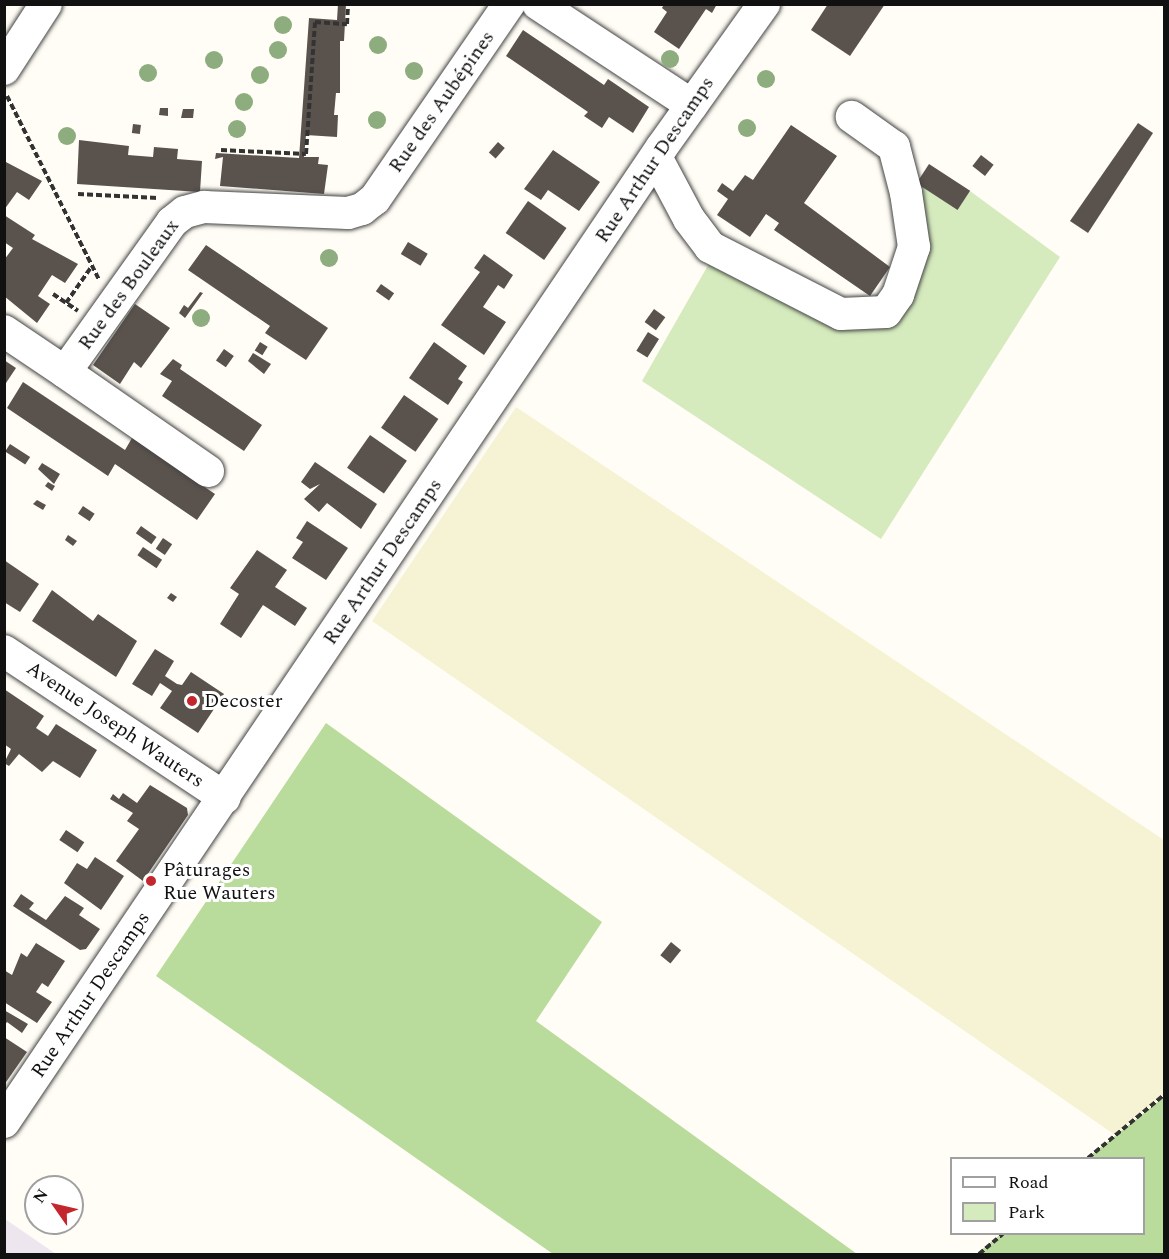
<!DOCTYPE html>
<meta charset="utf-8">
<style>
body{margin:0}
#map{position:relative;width:1169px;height:1259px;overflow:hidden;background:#fffdf5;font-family:Spectral,serif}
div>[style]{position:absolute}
.industrial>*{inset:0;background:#eee6ef}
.farmland>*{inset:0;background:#f6f3d4}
.green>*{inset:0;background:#d5ebbd}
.forest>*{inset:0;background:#b9dc9c}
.building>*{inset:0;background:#5a524d;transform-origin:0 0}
.path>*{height:4px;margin-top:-2px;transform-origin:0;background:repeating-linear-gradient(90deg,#333 0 6px,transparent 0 9px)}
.roads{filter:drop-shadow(0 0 2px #444) drop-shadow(0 0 2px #444)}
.minor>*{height:32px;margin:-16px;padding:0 16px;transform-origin:16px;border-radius:16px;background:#fff}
.trees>*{width:18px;height:18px;margin:-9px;border-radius:50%;background:#8dad7f}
.dots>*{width:16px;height:16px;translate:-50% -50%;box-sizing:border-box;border:3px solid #fff;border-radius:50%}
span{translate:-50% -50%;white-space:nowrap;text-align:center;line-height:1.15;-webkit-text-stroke:6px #fff;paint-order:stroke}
.street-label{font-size:20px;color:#111}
.poi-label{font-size:20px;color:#111}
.left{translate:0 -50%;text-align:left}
.frame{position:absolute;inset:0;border:6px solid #111;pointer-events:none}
.legend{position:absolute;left:950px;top:1157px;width:195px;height:78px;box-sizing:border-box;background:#fff;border:2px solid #a0a0a0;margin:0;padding:8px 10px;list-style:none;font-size:18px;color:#111}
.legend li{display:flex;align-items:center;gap:12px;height:30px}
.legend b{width:30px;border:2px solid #a0a0a0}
.north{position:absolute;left:24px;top:1175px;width:60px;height:60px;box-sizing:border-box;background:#fff;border:2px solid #a0a0a0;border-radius:50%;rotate:304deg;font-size:16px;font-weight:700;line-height:24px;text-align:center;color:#111}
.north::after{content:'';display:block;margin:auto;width:21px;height:27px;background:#c4262e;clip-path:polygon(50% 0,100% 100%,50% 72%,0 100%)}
</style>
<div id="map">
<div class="industrial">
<i style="clip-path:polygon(5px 1219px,56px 1254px,5px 1254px)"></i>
</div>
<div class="farmland">
<i style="clip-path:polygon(516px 407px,1164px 840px,1164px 1095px,1115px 1135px,372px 621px)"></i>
</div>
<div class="green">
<i style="clip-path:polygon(916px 183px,970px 191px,1060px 257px,881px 539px,642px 381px,715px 253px,768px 295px,838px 322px,890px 318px)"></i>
</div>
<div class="forest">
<i style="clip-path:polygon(326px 723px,602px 922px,536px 1021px,857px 1254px,553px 1254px,156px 976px)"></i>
<i style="clip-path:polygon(1164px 1097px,1164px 1254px,976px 1254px,1001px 1234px,1144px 1234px,1144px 1158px,1087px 1158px)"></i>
</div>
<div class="building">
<i style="clip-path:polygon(338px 4px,346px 4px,344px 41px,340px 41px,340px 93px,336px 93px,334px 115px,338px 115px,337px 137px,306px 135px,304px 157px,319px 157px,318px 164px,328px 165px,324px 194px,220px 186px,223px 157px,215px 159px,216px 153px,299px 158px,309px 18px,337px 20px)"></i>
<i style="clip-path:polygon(664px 4px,717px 4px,712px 13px,706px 9px,679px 49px,654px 32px,667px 12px,662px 8px)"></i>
<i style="clip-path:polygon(828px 4px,885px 4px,850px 56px,811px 30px)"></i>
<i style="clip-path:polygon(523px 30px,604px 85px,608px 79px,649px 107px,633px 133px,609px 117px,602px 128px,584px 116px,588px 112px,506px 56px)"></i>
<i style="clip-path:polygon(160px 108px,168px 108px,168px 116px,159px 115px)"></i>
<i style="clip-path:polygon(183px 109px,194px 109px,193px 118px,181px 118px)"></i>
<i style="clip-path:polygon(1138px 123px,1153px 133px,1088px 233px,1070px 221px)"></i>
<i style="left:133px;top:124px;width:8px;height:9px;rotate:7deg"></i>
<i style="clip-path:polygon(791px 125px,837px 156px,804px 203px,890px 267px,870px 296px,774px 230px,779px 223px,766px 214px,750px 237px,717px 215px,728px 199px,717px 191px,722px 183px,733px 191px,745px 175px,753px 180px)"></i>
<i style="clip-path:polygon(79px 140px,129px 146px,128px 155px,153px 157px,154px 147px,178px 149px,177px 159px,202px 161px,200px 192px,77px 184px)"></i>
<i style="left:498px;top:142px;width:9px;height:14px;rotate:41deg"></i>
<i style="clip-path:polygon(553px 150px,600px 182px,579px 211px,548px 190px,541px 200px,524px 189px)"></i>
<i style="left:981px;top:155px;width:16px;height:14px;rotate:38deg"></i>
<i style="clip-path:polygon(4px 161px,42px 181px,29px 200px,17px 192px,4px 210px)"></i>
<i style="left:929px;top:164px;width:49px;height:23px;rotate:33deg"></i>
<i style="left:528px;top:201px;width:47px;height:39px;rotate:35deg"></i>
<i style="clip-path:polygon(4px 215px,35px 235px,32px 239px,78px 264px,65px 283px,52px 275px,38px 296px,50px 304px,37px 323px,4px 296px,4px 260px,13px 248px,4px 242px)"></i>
<i style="left:408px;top:242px;width:23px;height:14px;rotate:31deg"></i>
<i style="clip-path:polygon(206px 245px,328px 328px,306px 360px,265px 333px,270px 326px,188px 270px)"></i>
<i style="clip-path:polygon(484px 254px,513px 275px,504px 289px,498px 285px,483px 307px,506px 322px,484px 355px,441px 325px,480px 272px,474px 268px)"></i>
<i style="left:381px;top:284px;width:16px;height:9px;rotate:35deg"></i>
<i style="clip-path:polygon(200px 292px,203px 293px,185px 318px,179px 313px,184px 305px,188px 308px)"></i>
<i style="clip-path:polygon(135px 304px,170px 328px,141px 368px,134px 362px,120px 384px,93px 365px)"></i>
<i style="left:654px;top:309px;width:14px;height:16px;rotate:36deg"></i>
<i style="left:648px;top:332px;width:13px;height:22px;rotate:32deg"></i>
<i style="left:260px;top:342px;width:9px;height:10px;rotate:32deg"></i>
<i style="clip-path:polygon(434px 342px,467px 366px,458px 379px,463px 382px,448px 405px,409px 378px)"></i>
<i style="left:224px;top:349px;width:12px;height:14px;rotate:35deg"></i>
<i style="clip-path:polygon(253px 353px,271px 364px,264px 374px,248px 361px)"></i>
<i style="clip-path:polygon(173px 359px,182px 365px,180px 369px,262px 425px,244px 451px,162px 396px,172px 381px,160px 374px)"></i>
<i style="clip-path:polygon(4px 360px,16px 368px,4px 386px)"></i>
<i style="clip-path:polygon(23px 382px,125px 450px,132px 438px,215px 494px,197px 520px,115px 464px,108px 476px,7px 408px)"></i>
<i style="left:404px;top:395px;width:42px;height:40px;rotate:35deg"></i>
<i style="left:370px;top:435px;width:45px;height:40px;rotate:35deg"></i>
<i style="left:10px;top:444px;width:24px;height:9px;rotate:33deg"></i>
<i style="clip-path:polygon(315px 462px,377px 504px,361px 529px,327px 503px,319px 512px,304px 499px,320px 484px,310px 489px,301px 482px)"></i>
<i style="clip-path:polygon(42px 463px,60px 474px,54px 484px,38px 469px)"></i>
<i style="clip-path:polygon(48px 482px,55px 486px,52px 491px,45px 486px)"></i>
<i style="clip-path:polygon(37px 500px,46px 505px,43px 510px,33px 504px)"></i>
<i style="left:83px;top:506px;width:14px;height:9px;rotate:34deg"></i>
<i style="clip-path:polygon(307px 521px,348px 548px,326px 580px,292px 558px,303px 542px,296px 538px)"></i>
<i style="left:141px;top:526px;width:19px;height:9px;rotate:35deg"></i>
<i style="clip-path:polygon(68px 535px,77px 541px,73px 546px,65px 540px)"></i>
<i style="left:163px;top:538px;width:11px;height:13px;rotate:34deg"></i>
<i style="left:143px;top:547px;width:23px;height:10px;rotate:34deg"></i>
<i style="clip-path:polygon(257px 550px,287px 570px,275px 587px,307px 608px,295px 626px,263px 605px,241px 638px,220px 624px,239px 594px,230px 588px)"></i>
<i style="clip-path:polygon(4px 560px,39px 584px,20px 612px,4px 602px)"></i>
<i style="clip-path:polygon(52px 590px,93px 621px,98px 614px,137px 641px,116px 677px,32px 621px)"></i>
<i style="clip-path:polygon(171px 593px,177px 597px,173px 602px,167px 598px)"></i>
<i style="clip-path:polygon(155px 649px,174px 661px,165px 676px,177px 684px,182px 685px,191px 672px,224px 694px,198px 733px,160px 708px,172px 691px,160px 683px,152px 696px,132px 684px)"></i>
<i style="clip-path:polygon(4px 689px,44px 716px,36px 728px,48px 736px,56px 724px,97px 750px,80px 778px,53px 761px,42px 772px,19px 754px,9px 766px,4px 763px,11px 749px,4px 744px)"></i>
<i style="clip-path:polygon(150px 785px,187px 808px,188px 815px,143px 881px,116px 861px,139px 829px,127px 821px,133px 813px,110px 799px,113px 794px,119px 799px,123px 793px,137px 803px)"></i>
<i style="left:66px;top:830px;width:22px;height:12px;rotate:34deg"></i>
<i style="clip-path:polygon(95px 857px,124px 876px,101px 910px,64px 883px,77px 863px,87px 869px)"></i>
<i style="clip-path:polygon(21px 894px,34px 903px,29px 909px,46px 920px,65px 896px,84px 908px,79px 915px,100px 929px,86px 949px,80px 950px,13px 906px)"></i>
<i style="left:671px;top:942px;width:13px;height:17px;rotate:39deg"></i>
<i style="clip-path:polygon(36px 943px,65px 961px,48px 987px,42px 983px,36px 992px,52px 1002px,37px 1023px,4px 1002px,4px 970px,12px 975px,21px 953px,27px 957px)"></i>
<i style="clip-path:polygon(4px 1010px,28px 1024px,22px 1033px,7px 1022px,4px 1026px)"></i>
<i style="clip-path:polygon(4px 1037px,27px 1052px,4px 1085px)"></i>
</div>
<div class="path">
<i style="left:7px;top:96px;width:206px;rotate:63.4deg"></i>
<i style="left:221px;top:150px;width:85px;rotate:2.7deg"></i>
<i style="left:306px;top:154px;width:132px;rotate:-86.1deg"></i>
<i style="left:315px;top:22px;width:32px;rotate:4deg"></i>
<i style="left:347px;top:24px;width:20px;rotate:-87deg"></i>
<i style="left:78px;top:194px;width:80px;rotate:2.9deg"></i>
<i style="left:53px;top:294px;width:30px;rotate:34deg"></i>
<i style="left:66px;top:303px;width:45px;rotate:-54.9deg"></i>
<i style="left:1088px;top:1158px;width:99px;rotate:-39.7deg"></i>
<i style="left:979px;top:1254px;width:31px;rotate:-40deg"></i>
</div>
<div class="roads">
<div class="minor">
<i style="left:538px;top:4px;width:184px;rotate:33.3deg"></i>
<i style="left:4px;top:69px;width:77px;rotate:-57.1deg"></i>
<i style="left:656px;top:157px;width:70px;rotate:62deg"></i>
<i style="left:689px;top:219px;width:35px;rotate:53deg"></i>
<i style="left:710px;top:247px;width:147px;rotate:27.1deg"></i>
<i style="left:841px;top:314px;width:45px;rotate:-2.5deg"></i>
<i style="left:886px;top:312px;width:21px;rotate:-55deg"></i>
<i style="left:898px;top:295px;width:51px;rotate:-71.6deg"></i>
<i style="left:914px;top:247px;width:55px;rotate:-98.4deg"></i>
<i style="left:906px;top:193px;width:48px;rotate:-104.6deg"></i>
<i style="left:894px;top:147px;width:52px;rotate:-144.5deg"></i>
<i style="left:4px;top:331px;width:73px;rotate:33.9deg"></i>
<i style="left:65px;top:372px;width:184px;rotate:-54.5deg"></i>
<i style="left:172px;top:222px;width:16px;rotate:-38deg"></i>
<i style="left:185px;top:212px;width:20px;rotate:-15deg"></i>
<i style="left:204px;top:207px;width:144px;rotate:2.4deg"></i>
<i style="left:348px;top:213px;width:15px;rotate:-16deg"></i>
<i style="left:362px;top:209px;width:16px;rotate:-38deg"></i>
<i style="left:375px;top:199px;width:237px;rotate:-55.5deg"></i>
<i style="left:65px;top:372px;width:174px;rotate:34.7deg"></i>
<i style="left:4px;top:651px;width:265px;rotate:33.6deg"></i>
<i style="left:4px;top:1122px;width:1176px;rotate:-55.99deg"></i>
<i style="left:662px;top:147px;width:176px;rotate:-54.5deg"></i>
</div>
</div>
<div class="trees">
<i style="left:283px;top:25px"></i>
<i style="left:378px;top:45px"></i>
<i style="left:278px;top:50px"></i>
<i style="left:670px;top:59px"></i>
<i style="left:214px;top:60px"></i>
<i style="left:414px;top:71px"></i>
<i style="left:148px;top:73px"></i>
<i style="left:260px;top:75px"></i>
<i style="left:766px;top:79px"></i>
<i style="left:244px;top:102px"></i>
<i style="left:377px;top:120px"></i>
<i style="left:747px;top:128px"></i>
<i style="left:237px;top:129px"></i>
<i style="left:67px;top:136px"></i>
<i style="left:329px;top:258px"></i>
<i style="left:201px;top:318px"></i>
</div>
<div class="dots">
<i style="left:192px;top:701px;background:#c4262e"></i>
<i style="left:151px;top:881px;background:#c4262e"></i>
</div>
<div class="street-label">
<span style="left:442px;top:102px;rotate:-55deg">Rue des Aubépines</span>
<span style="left:655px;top:160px;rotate:-56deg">Rue Arthur Descamps</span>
<span style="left:129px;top:285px;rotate:-54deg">Rue des Bouleaux</span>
<span style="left:383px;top:562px;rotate:-56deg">Rue Arthur Descamps</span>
<span style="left:115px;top:725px;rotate:34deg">Avenue Joseph Wauters</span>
<span style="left:91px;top:995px;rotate:-56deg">Rue Arthur Descamps</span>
</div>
<div class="poi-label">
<span class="left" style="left:204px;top:701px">Decoster</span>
<span class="left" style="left:163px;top:882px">Pâturages<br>Rue Wauters</span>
</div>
<div class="frame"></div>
<ul class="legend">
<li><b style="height:8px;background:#fff"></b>Road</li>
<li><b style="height:16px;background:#d5ebbd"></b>Park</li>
</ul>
<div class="north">N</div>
</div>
